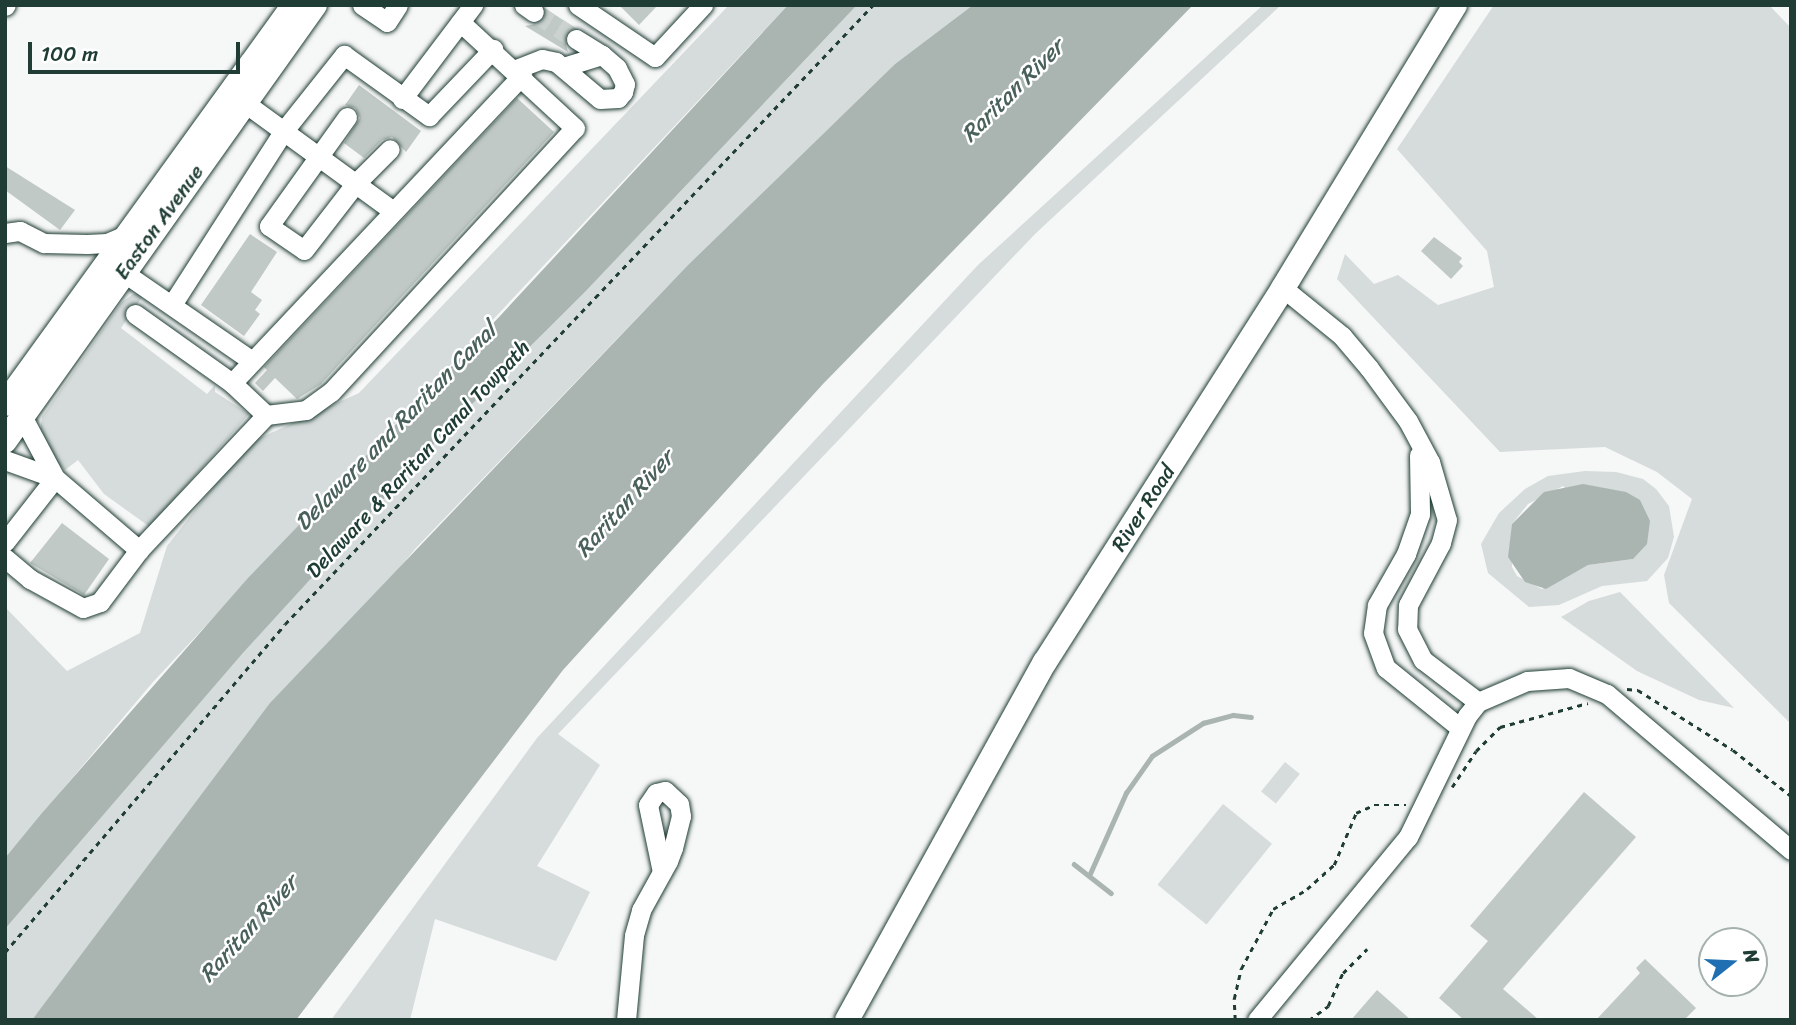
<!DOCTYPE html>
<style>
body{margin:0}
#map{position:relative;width:1796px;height:1025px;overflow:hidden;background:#f6f7f7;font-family:Sriracha,sans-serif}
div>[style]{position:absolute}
.green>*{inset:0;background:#d6dcdb;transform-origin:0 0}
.water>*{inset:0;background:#aab5b1}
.stream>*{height:4.5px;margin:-2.25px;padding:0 2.25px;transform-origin:2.25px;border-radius:2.25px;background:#aab5b1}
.building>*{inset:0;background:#c0c9c6}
.minor-tunnel>*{height:19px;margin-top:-9.5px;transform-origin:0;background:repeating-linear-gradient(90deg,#cbd2d0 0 19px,transparent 0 29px)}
.path>*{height:2.5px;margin-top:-1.25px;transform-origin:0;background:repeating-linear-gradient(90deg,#1f3d34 0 5px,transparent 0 10px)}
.roads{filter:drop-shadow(0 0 2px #1f3d34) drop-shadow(0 0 2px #1f3d34)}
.minor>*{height:19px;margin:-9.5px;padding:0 9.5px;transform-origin:9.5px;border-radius:9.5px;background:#fff}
.major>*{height:24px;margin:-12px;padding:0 12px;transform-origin:12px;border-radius:12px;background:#fff}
span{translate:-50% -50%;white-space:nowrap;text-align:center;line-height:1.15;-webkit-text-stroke:5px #fff;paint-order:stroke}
.street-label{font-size:21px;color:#1f3d34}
.water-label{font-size:23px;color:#49615a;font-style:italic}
.frame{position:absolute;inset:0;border:7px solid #1f3d34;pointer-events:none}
.north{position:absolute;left:1698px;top:927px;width:70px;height:70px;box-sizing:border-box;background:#fff;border:2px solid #a5b1ae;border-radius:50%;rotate:72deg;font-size:19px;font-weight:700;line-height:28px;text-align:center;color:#1f3d34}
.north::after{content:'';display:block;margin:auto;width:24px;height:32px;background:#1f6fb2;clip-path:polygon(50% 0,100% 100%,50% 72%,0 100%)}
.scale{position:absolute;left:28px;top:42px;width:212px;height:32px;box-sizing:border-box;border:4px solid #1f3d34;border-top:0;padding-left:9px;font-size:21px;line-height:24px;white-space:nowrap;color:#1f3d34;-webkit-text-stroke:5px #fff;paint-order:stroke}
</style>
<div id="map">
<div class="green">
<i style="clip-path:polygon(729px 5px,788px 5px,153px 682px,5px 858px,5px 607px,67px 671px,140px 633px,167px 546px,247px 444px,359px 393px)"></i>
<i style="clip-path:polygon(857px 5px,973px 5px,895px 64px,687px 266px,415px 549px,32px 1020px,5px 1020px,5px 929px,243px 653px,455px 421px,585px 292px)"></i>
<i style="clip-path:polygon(1263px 5px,1281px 5px,1035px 234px,558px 734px,600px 765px,537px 866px,590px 892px,556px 961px,435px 919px,410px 1020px,331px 1020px,537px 738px,978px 265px)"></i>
<i style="clip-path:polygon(1494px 5px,1769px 5px,1791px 28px,1791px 724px,1669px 603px,1664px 575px,1692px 499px,1657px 472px,1605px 447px,1500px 452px,1337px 279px,1345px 254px,1374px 284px,1398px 275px,1438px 305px,1494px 287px,1487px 251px,1397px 149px)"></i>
<i style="clip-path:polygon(145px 293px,121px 328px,207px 394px,215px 385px,215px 392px,249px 414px,150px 527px,104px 494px,78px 460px,65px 470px,53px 459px,40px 432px,42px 417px,121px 303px,133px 294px)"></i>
<i style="clip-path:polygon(evenodd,1585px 471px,1616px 472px,1643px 479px,1656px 489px,1669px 506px,1674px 537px,1668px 558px,1647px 581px,1602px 586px,1559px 605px,1529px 607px,1488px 573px,1481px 544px,1499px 513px,1525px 489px,1548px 476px,1585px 471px,1563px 486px,1633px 559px,1588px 565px,1542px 589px,1517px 576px,1512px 567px,1512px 524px,1528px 504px,1563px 486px)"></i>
<i style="clip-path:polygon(1620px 592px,1734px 708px,1699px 700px,1637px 671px,1561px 617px,1589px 601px)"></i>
<i style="left:1285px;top:762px;width:19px;height:38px;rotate:39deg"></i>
<i style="left:1223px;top:804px;width:63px;height:104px;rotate:39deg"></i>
</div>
<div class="water">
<i style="clip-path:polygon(788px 5px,857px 5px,585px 292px,455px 421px,243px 653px,5px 929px,5px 858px,42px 813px,248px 578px,500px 316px)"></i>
<i style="clip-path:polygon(973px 5px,1193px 5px,823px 384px,563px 670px,296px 1020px,32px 1020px,270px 703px,687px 266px,895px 64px)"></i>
<i style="clip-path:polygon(1583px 484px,1626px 492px,1640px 500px,1650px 521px,1647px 544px,1633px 559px,1588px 565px,1546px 589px,1525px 582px,1508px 557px,1512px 524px,1544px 492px)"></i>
</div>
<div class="stream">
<i style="left:1074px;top:864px;width:47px;rotate:38.1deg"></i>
<i style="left:1089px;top:876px;width:91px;rotate:-66deg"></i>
<i style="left:1126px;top:793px;width:45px;rotate:-54.9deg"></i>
<i style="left:1152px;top:756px;width:61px;rotate:-32.9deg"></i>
<i style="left:1203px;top:723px;width:31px;rotate:-15deg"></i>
<i style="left:1233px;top:715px;width:18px;rotate:6deg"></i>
</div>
<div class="building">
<i style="clip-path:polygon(619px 5px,658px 5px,639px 25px)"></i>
<i style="clip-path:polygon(546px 9px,574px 27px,564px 38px,568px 52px,525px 26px,540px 23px)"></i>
<i style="clip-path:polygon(359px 85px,421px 131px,406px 152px,392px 137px,382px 140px,364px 158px,344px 143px,360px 118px,355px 108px,345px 105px)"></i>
<i style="clip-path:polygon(517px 98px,554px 132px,321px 384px,297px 399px,275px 378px,263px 391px,255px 383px,267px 370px,264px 367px)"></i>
<i style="clip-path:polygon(5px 166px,75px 210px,60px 230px,5px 190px)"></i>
<i style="clip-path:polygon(250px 234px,277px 252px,251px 292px,262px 300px,255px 310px,260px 314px,244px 336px,201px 305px)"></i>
<i style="clip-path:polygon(1434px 237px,1462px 258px,1459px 262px,1463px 266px,1451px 279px,1421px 251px)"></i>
<i style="clip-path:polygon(62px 523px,109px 559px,84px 595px,30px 563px)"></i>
<i style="clip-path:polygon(1584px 792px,1636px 837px,1503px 989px,1539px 1020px,1464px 1020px,1439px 998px,1488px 941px,1470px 926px)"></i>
<i style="clip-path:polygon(1645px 959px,1696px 1008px,1684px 1020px,1596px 1020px,1640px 973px,1636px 968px)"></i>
<i style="clip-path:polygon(1377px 990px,1411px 1020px,1351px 1020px)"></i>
</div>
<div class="minor-tunnel">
<i style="left:534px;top:12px;width:50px;rotate:32.7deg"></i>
</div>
<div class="path">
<i style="left:1627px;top:689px;width:11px;rotate:5deg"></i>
<i style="left:1638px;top:690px;width:112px;rotate:32.3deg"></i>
<i style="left:1733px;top:750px;width:74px;rotate:38.4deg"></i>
<i style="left:1452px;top:787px;width:43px;rotate:-56.3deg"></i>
<i style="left:1476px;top:751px;width:34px;rotate:-45deg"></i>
<i style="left:1500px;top:727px;width:91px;rotate:-15.3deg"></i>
<i style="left:5px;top:952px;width:431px;rotate:-49.5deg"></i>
<i style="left:285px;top:624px;width:854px;rotate:-46.47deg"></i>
<i style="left:1235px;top:1020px;width:21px;rotate:-93deg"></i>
<i style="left:1234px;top:999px;width:31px;rotate:-77deg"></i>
<i style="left:1241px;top:969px;width:68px;rotate:-61.9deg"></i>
<i style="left:1273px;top:909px;width:39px;rotate:-30deg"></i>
<i style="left:1307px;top:889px;width:36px;rotate:-42deg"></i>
<i style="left:1334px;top:865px;width:56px;rotate:-67.1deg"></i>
<i style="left:1356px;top:813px;width:20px;rotate:-24deg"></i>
<i style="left:1374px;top:805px;width:32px"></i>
<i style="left:1309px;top:1020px;width:24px;rotate:-36deg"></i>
<i style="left:1328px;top:1006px;width:36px;rotate:-66deg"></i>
<i style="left:1343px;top:973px;width:34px;rotate:-45deg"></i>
</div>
<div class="roads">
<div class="minor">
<i style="left:362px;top:5px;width:30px;rotate:34deg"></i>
<i style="left:387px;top:22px;width:20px;rotate:-57deg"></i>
<i style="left:524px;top:5px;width:12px;rotate:35deg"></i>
<i style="left:578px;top:5px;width:93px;rotate:34deg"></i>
<i style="left:655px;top:57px;width:71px;rotate:-47.3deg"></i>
<i style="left:5px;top:6px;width:1px;rotate:-45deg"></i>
<i style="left:576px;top:39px;width:31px;rotate:32deg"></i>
<i style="left:516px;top:69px;width:28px;rotate:-21deg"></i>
<i style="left:542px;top:59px;width:14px;rotate:12deg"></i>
<i style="left:556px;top:62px;width:57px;rotate:40.1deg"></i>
<i style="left:600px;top:99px;width:18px;rotate:-3deg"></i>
<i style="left:618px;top:98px;width:8px;rotate:-50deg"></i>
<i style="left:623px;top:92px;width:8px;rotate:-76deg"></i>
<i style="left:625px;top:84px;width:18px;rotate:-117deg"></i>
<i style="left:617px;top:68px;width:20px;rotate:-139deg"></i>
<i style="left:602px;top:55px;width:41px;rotate:162.9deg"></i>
<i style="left:402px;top:99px;width:118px;rotate:-52.9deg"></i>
<i style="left:245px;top:103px;width:182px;rotate:36.1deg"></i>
<i style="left:347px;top:117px;width:134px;rotate:125.6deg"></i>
<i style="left:269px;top:226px;width:42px;rotate:34.4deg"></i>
<i style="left:304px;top:250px;width:83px;rotate:-52.3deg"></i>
<i style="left:355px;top:184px;width:49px;rotate:-45deg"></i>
<i style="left:5px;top:233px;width:15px;rotate:-8deg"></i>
<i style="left:20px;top:231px;width:27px;rotate:27deg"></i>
<i style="left:44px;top:243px;width:43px;rotate:1.3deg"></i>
<i style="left:87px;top:244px;width:20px;rotate:-3deg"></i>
<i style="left:107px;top:243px;width:23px;rotate:-23deg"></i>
<i style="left:123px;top:272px;width:157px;rotate:34.6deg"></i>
<i style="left:1283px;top:288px;width:76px;rotate:39.1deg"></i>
<i style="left:1342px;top:336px;width:42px;rotate:49.8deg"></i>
<i style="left:1369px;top:368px;width:66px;rotate:53.7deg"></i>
<i style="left:1408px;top:421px;width:47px;rotate:61.8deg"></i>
<i style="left:1430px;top:462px;width:60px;rotate:73.7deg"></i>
<i style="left:1447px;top:520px;width:24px;rotate:105deg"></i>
<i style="left:1441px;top:543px;width:70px;rotate:118deg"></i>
<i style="left:1408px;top:605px;width:24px;rotate:92deg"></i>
<i style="left:1407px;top:629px;width:35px;rotate:63deg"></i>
<i style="left:1423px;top:660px;width:69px;rotate:37.4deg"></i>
<i style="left:173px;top:303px;width:202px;rotate:-57.3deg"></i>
<i style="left:282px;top:133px;width:100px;rotate:-51.5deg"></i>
<i style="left:344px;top:55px;width:105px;rotate:35.7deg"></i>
<i style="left:429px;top:116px;width:93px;rotate:-46.3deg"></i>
<i style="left:135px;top:314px;width:119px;rotate:35.4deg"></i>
<i style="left:232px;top:383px;width:47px;rotate:43.3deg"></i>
<i style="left:266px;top:415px;width:40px;rotate:-7.1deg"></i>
<i style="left:306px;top:410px;width:31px;rotate:-36deg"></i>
<i style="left:331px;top:392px;width:359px;rotate:-47.3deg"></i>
<i style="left:575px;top:128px;width:156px;rotate:-137.3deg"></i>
<i style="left:232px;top:383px;width:423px;rotate:-46.7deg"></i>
<i style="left:22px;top:416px;width:70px;rotate:62deg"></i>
<i style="left:55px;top:478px;width:111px;rotate:40.6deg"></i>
<i style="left:139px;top:550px;width:185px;rotate:-46.7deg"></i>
<i style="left:1419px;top:455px;width:59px;rotate:89deg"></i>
<i style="left:1420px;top:514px;width:42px;rotate:109.3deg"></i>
<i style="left:1406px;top:554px;width:59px;rotate:119.6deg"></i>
<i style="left:1377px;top:605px;width:28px;rotate:98deg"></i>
<i style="left:1373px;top:633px;width:37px;rotate:70deg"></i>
<i style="left:1386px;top:668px;width:94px;rotate:38.9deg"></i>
<i style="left:5px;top:460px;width:53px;rotate:19.8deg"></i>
<i style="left:5px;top:542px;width:81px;rotate:-52deg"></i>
<i style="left:5px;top:558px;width:33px;rotate:40deg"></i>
<i style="left:30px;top:579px;width:60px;rotate:28.7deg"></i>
<i style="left:83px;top:608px;width:18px;rotate:-19deg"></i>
<i style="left:100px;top:602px;width:65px;rotate:-53.1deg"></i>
<i style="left:626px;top:1020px;width:85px;rotate:-84.6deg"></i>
<i style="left:634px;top:935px;width:26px;rotate:-74deg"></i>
<i style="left:641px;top:910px;width:56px;rotate:-61.1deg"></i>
<i style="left:668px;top:861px;width:14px;rotate:-69deg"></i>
<i style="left:673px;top:848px;width:33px;rotate:-76deg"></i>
<i style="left:681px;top:816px;width:12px;rotate:-99deg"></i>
<i style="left:679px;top:804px;width:19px;rotate:-137deg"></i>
<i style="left:665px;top:791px;width:9px;rotate:167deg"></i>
<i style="left:656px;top:793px;width:14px;rotate:124deg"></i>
<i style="left:648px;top:805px;width:68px;rotate:78.2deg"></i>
<i style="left:1257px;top:1020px;width:237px;rotate:-50.5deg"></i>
<i style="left:1408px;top:837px;width:135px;rotate:-64deg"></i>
<i style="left:1467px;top:716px;width:18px;rotate:-52deg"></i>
<i style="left:1478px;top:702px;width:53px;rotate:-23.2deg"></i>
<i style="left:1527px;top:681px;width:42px;rotate:-4.1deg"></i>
<i style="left:1569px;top:678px;width:41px;rotate:22.8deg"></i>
<i style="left:1607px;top:694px;width:241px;rotate:40.3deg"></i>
</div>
<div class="major">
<i style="left:5px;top:404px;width:493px;rotate:-54.1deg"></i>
<i style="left:5px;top:441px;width:535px;rotate:-54.59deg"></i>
<i style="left:847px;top:1020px;width:409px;rotate:-61.1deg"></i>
<i style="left:1045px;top:662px;width:443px;rotate:-57.5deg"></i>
<i style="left:1283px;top:288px;width:331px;rotate:-58.7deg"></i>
</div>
</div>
<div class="street-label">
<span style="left:159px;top:222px;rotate:-54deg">Easton Avenue</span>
<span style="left:418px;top:459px;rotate:-47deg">Delaware &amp; Raritan Canal Towpath</span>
<span style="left:1143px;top:508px;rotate:-57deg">River Road</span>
</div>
<div class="water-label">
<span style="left:1013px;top:91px;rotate:-45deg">Raritan River</span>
<span style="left:396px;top:427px;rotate:-46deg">Delaware and Raritan Canal</span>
<span style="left:625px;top:504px;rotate:-48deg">Raritan River</span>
<span style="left:249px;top:929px;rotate:-48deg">Raritan River</span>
</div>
<div class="frame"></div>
<div class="north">N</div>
<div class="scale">100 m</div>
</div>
